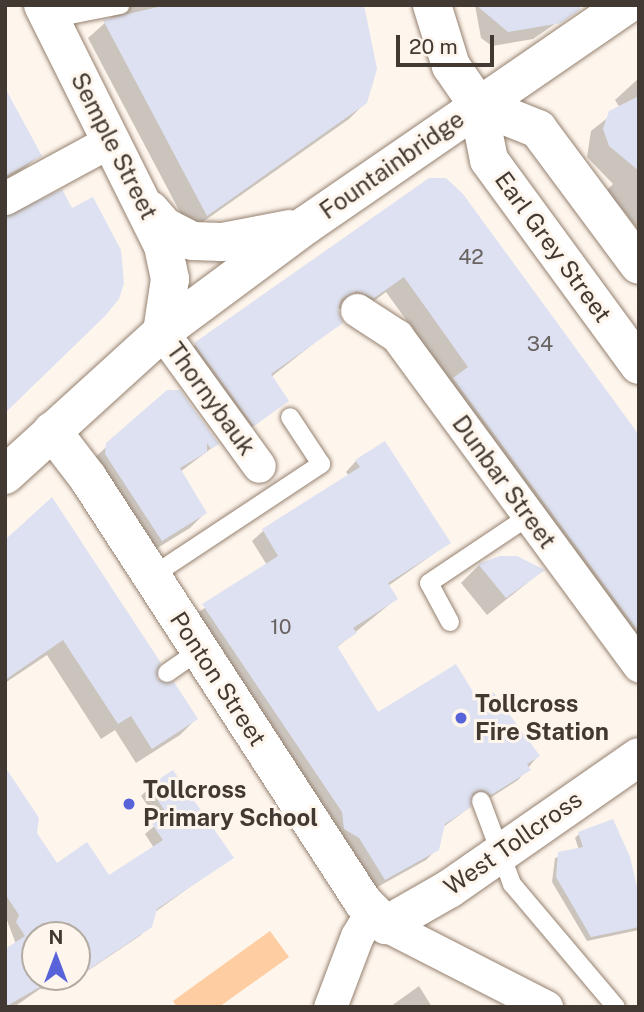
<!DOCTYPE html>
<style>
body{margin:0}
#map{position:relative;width:644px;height:1012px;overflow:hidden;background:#fef5ed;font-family:"Public Sans",sans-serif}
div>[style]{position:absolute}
.green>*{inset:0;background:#fecea2}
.shadow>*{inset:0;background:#0003}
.building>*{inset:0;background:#dde1f1}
.roads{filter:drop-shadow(0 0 2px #95816f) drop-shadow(0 0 2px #95816f)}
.lane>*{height:18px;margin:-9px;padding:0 9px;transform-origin:9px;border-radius:9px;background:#fff}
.street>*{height:33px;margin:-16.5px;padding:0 16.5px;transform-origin:16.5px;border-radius:16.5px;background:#fff}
.secondary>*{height:38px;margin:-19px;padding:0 19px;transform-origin:19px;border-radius:19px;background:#fff}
.primary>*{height:38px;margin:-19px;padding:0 19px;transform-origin:19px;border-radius:19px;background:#fff}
.dots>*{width:19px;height:19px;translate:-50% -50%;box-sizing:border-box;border:4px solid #fef5ed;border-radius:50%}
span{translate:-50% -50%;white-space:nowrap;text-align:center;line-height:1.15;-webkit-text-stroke:6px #fef5ed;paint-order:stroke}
.number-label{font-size:21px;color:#696362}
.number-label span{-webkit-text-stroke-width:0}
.street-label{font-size:24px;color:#423932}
.poi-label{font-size:24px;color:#423932;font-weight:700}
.left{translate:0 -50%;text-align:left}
.frame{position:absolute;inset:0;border:7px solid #423932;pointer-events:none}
.north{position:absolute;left:21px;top:921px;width:70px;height:70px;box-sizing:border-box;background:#fef5ed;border:2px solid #b3aaa2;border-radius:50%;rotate:0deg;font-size:19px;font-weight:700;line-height:28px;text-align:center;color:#423932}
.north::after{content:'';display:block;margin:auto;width:24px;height:32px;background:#5862d9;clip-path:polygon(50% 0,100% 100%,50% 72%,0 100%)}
.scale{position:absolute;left:396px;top:35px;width:98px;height:32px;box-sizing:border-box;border:4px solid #423932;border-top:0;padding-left:9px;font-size:21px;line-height:24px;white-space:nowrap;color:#423932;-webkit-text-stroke:5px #fef5ed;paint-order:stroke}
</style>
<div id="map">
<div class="green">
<i style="clip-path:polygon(270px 931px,289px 957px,219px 1007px,177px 1007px,173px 1001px)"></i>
</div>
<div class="shadow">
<i style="clip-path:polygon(73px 5px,360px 5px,374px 79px,366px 102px,349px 119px,190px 231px,88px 38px,115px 14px,78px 14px)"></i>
<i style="clip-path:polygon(475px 5px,582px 5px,533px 39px,492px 46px,481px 38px)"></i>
<i style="clip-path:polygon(639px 78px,639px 231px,607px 190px,613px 184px,587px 157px,591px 131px,620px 108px,615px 100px)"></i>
<i style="clip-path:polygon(5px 91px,40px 156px,5px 183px)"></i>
<i style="clip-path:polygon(430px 180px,639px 436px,639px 671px,451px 382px,386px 292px,357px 314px,337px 308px,341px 322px,271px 377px,287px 401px,236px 439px,179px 361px,195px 345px)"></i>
<i style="clip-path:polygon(168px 391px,217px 444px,180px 472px,205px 513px,190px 528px,146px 555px,92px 460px)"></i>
<i style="clip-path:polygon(356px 461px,449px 543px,388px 586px,396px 599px,336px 648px,378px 714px,478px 703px,538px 756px,518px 780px,479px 805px,470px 799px,470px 807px,442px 828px,437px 849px,426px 860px,374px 889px,193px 616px,267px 565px,252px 541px,263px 531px,349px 476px,346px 472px)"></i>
<i style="clip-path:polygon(5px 542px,196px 719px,180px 735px,136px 763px,115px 730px,101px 739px,47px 655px,5px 683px)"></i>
<i style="clip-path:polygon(508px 557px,542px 571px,487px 615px,461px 583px,479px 565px)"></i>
<i style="clip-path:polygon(evenodd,5px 770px,35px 833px,57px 865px,109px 877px,154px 848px,145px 834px,159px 822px,141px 796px,150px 787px,232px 857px,155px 912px,141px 935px,59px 990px,40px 989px,14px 1007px,5px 1007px,16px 944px,5px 915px,5px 770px,35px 935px,77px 935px,77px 977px,35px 977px,35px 935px)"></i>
<i style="clip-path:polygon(579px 834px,639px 903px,639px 930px,587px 941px,552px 882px,555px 858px,579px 850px,575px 838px)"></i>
<i style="clip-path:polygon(419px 986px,432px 1007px,391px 1007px,394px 1004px)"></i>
</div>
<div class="building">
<i style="clip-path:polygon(166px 5px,364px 5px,377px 69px,367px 103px,207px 216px,103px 20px)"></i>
<i style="clip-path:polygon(476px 5px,580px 5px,580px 10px,561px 23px,508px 32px)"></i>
<i style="clip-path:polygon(5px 88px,42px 156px,5px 176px)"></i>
<i style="clip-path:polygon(639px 96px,639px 171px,609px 146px,603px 129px,609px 111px)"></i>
<i style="clip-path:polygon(429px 178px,446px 178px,463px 194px,639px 435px,639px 632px,453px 378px,468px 367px,404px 277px,374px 298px,357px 291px,341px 299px,338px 310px,343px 323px,271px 374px,289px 401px,254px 426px,194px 343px)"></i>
<i style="clip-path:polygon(62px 189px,72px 208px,93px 197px,121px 250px,124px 283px,119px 299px,105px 316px,5px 413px,5px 217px)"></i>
<i style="clip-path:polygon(167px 390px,180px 390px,219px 444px,211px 449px,207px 443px,207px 452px,180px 468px,207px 513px,162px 541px,105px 454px,106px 443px)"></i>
<i style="clip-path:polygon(385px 441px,451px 543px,388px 583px,398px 599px,353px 628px,357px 633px,337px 646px,378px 712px,456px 664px,478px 700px,493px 692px,540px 756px,527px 764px,531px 770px,491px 795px,482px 790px,473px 793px,471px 807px,445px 824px,439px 850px,385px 880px,359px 838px,344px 829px,342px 812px,202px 604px,278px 556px,262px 529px,360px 467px,355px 460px)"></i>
<i style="clip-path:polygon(52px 497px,161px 663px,157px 679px,174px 682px,198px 719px,152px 749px,131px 716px,118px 724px,63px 640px,5px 680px,5px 540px)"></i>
<i style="clip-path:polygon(500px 556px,517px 556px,545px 570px,506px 598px,478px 564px)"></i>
<i style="clip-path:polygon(evenodd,5px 767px,39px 818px,37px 833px,57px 863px,87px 842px,109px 875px,163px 840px,152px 824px,167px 814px,148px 786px,173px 770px,234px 858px,157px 909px,152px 927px,70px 982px,50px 981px,5px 1007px,5px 949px,25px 936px,16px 922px,19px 915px,5px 894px,5px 767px,35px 935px,77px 935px,77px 977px,35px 977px,35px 935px)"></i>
<i style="clip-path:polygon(613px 819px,630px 857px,639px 895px,639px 927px,591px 937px,556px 877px,558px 852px,583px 847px,578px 832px)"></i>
</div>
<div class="roads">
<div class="lane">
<i style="left:50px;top:19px;width:72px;rotate:-11.2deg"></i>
<i style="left:152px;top:576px;width:203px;rotate:-33.5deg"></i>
<i style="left:321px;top:464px;width:56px;rotate:-123.4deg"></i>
<i style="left:450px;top:622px;width:44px;rotate:-118.3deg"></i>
<i style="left:429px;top:583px;width:120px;rotate:-33.8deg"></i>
<i style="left:167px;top:673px;width:40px;rotate:-34.9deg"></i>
<i style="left:481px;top:801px;width:89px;rotate:69.5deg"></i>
<i style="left:512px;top:884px;width:161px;rotate:49.8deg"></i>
</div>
<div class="street">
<i style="left:5px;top:198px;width:122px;rotate:-28.5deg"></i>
<i style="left:357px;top:310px;width:48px;rotate:33deg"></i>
<i style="left:397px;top:336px;width:409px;rotate:53.7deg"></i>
<i style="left:162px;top:332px;width:165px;rotate:54.1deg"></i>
<i style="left:386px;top:925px;width:180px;rotate:27.1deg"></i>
<i style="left:330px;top:1007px;width:76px;rotate:-69.2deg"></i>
<i style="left:357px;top:936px;width:27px;rotate:-59deg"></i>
</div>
<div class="secondary">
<i style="left:43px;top:5px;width:269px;rotate:63.5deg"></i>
<i style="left:163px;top:246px;width:34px;rotate:78deg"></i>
<i style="left:170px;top:279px;width:54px;rotate:98.6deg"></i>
<i style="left:150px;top:210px;width:23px;rotate:49deg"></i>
<i style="left:165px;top:227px;width:30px;rotate:27deg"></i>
<i style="left:192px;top:241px;width:30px;rotate:2deg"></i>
<i style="left:222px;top:242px;width:69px;rotate:-10.8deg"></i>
<i style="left:52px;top:431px;width:59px;rotate:52.5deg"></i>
<i style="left:88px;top:478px;width:505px;rotate:57.03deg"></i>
<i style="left:363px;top:902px;width:33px;rotate:45deg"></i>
<i style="left:386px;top:925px;width:73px;rotate:-29.7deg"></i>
<i style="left:449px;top:889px;width:231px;rotate:-34.8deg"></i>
<i style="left:5px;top:475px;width:212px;rotate:-42.3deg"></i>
<i style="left:162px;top:332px;width:179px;rotate:-36.6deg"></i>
<i style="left:306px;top:225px;width:388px;rotate:-34.5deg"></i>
</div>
<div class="primary">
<i style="left:432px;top:5px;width:64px;rotate:72.7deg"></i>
<i style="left:451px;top:66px;width:47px;rotate:55.3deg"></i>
<i style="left:478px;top:105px;width:56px;rotate:78.7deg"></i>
<i style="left:489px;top:160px;width:254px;rotate:53.8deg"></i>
<i style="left:478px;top:105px;width:65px;rotate:21.8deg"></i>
<i style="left:538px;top:129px;width:169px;rotate:53.4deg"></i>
</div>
</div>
<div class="dots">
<i style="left:461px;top:718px;background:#5862d9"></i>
<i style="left:129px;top:804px;background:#5862d9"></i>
</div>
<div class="number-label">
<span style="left:471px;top:257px">42</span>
<span style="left:540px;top:344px">34</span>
<span style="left:281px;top:627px">10</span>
</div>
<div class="street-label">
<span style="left:114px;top:146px;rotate:63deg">Semple Street</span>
<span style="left:392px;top:165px;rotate:-35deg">Fountainbridge</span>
<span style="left:553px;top:247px;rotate:54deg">Earl Grey Street</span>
<span style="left:211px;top:399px;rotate:54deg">Thornybauk</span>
<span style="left:504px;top:482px;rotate:54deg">Dunbar Street</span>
<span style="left:218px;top:679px;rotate:57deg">Ponton Street</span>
<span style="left:513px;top:843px;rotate:-35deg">West Tollcross</span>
</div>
<div class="poi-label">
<span class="left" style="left:475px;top:718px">Tollcross<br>Fire Station</span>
<span class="left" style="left:143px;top:804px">Tollcross<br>Primary School</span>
</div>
<div class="frame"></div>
<div class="north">N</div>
<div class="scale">20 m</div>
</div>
